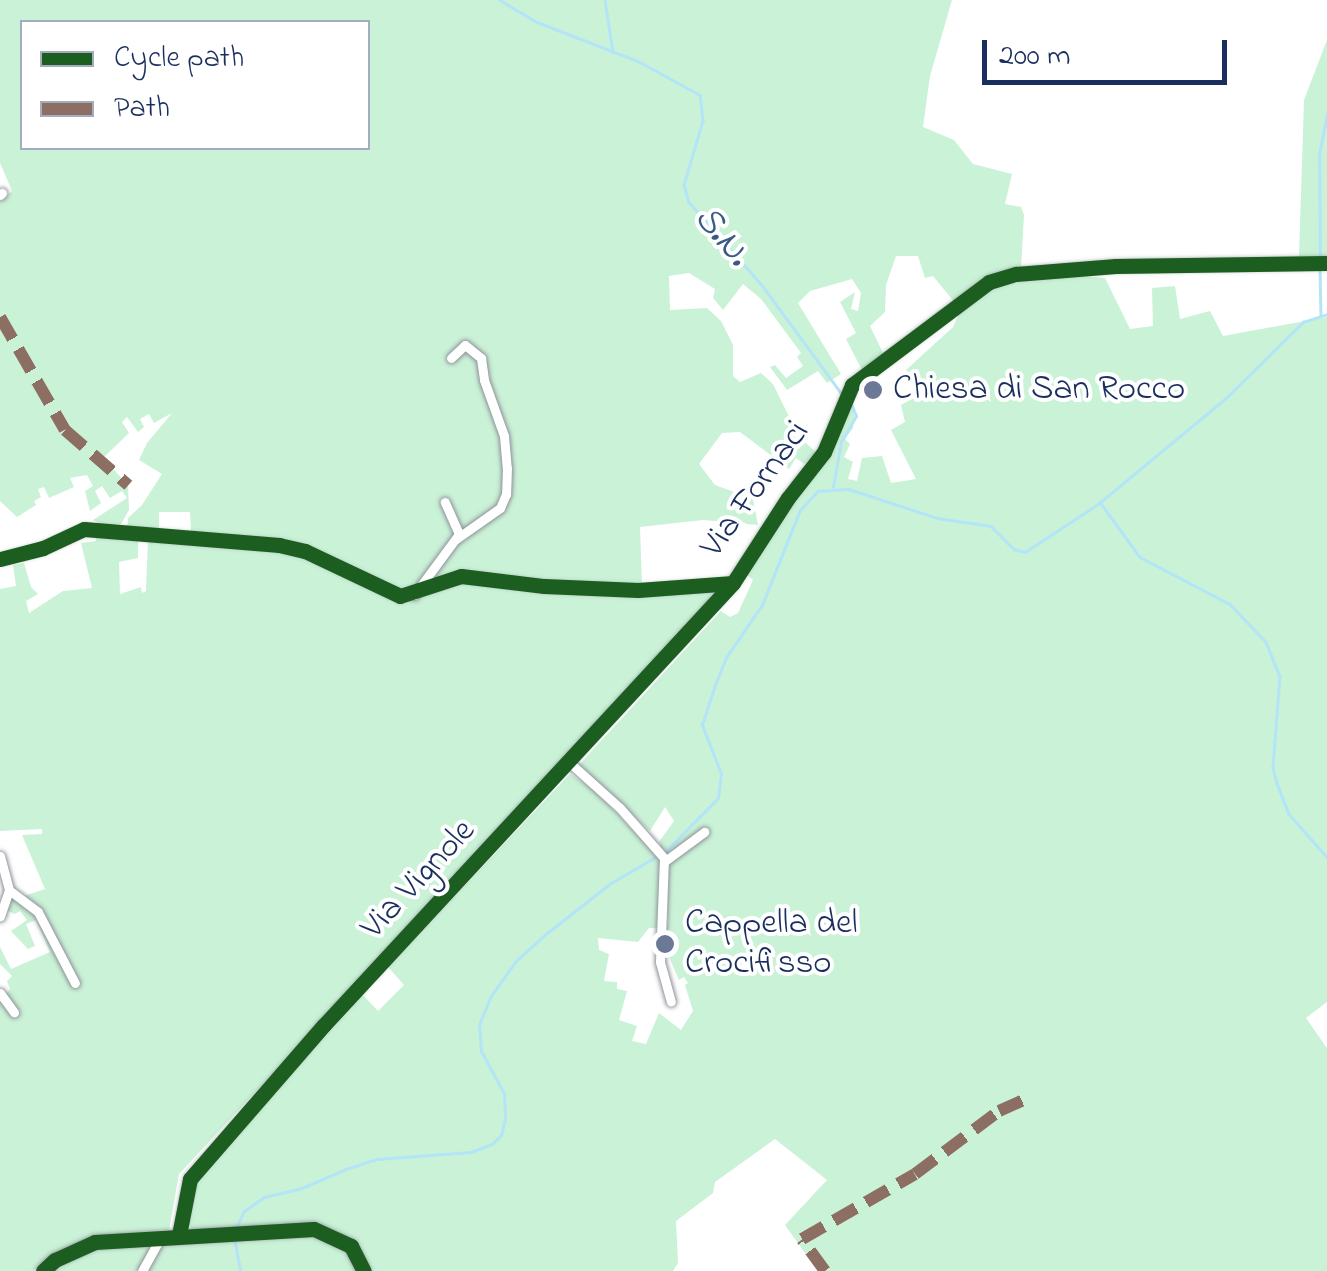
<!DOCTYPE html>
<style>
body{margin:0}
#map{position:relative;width:1327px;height:1271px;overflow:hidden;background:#fff;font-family:"Indie Flower",sans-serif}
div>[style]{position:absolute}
.green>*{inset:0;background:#caf2d7}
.stream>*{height:2.5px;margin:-1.25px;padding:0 1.25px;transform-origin:1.25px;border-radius:1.25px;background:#b3e4f7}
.roads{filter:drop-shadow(0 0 2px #8e929a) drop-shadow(0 0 2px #8e929a)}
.minor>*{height:9px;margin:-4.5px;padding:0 4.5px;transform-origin:4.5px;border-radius:4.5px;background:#fff}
.tertiary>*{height:10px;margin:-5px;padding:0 5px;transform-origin:5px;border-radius:5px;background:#fff}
.secondary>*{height:12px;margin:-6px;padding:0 6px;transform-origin:6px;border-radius:6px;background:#fff}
.quiet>*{height:12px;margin-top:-6px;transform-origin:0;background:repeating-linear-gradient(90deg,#8d6e63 0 25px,transparent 0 37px)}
.cycleway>*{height:15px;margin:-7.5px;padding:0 7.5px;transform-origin:7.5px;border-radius:7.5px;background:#1b5e20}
.dots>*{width:28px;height:28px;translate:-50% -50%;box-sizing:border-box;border:5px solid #fff;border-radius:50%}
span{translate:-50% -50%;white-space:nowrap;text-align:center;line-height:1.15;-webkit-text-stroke:8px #fff;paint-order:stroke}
.poi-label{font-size:35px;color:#1b2f5e}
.left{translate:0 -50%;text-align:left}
.street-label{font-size:35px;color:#1b2f5e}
.water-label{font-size:38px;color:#395a84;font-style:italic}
.legend{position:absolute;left:20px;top:20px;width:350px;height:130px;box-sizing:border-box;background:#fff;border:2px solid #a4acbf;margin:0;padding:12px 18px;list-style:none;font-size:30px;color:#1b2f5e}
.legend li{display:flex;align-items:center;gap:20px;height:50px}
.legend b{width:50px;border:2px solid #a4acbf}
.scale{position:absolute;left:982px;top:40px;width:245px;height:45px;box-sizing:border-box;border:5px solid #1b2f5e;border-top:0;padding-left:12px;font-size:30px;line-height:35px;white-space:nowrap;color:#1b2f5e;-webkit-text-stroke:8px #fff;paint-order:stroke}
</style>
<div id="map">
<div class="green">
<i style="clip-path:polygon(evenodd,0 0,952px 0,930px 76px,923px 127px,954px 140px,973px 164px,1012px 174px,1005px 204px,1021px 207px,1024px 215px,1021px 268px,994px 276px,955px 303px,933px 276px,925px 278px,918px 256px,896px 256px,886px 285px,885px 312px,870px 326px,885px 357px,862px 370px,846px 339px,856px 333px,840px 302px,855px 292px,851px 309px,858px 311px,861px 293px,852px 279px,810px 291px,798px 303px,841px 374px,827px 383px,818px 371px,787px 390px,770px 367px,775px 365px,786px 378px,803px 366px,797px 357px,801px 353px,761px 299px,743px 284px,723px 310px,713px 298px,715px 289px,689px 273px,669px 276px,670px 310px,707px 308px,721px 321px,733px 345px,733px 376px,740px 382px,761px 373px,773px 384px,799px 437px,816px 452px,804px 464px,796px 458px,789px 469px,740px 432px,722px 433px,699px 464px,715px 485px,753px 499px,758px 525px,703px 520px,640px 527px,642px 585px,520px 581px,460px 573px,431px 585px,399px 591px,295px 542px,191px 531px,190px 512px,159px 512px,159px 532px,127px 531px,128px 518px,142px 505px,162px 474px,139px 460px,147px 443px,172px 413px,154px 423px,149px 414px,140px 419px,144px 427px,138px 432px,127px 417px,122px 422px,129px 433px,103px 458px,128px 485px,129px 510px,121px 524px,102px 525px,93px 520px,127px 498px,122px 491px,110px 498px,102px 486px,95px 491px,101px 503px,90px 511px,85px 491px,93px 486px,87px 475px,70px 478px,74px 487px,49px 498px,44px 487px,38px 489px,41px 497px,34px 501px,36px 505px,17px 517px,0 501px,0 200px,12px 191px,0 163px,0 0,22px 22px,368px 22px,368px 148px,22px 148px,22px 22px)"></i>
<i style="clip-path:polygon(1327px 40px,1327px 257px,1299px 256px,1304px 100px)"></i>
<i style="clip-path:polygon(1069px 275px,1105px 278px,1130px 329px,1153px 326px,1152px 288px,1175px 286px,1180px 319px,1210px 311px,1223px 336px,1327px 317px,1327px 1002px,1306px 1018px,1327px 1048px,1327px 1271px,818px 1271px,785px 1225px,827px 1180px,775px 1139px,715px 1182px,713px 1193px,676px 1221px,678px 1263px,673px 1271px,369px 1271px,357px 1247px,325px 1228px,196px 1235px,187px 1222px,194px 1181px,363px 995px,378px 1011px,404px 985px,388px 967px,570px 774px,597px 792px,661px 861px,660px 928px,649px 928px,638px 942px,598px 938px,599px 950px,609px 954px,604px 981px,617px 982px,617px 989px,627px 991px,619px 1020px,637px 1026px,632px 1041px,646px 1044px,659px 1013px,681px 1030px,693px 1011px,685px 985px,688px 983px,684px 977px,679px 980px,669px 957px,661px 956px,668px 923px,668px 867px,659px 842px,674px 821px,665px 807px,650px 831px,579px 765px,721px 611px,730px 617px,738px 613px,753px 580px,747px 575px,791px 501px,835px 444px,851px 403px,855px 409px,853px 428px,845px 439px,850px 444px,844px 457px,853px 462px,848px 479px,857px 481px,862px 458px,882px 456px,891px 483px,916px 479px,891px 430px,905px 422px,901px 405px,921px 394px,913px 379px,906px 378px,906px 370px,953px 327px,961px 309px,991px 286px)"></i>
<i style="clip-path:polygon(95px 532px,138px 540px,138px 558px,119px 562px,120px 594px,141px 587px,142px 593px,146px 591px,148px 539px,289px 551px,402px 603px,463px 579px,539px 592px,605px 596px,722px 591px,179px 1174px,169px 1230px,95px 1236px,52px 1255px,33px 1271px,0 1271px,0 1002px,10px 989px,7px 981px,12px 976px,0 964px,0 947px,11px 969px,50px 952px,36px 920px,26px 924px,35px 946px,28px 949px,11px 931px,27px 920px,20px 911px,15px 914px,8px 911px,11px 894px,41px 912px,24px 896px,45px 889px,22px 835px,42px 834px,42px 829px,0 831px,0 589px,16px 586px,13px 565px,24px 563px,31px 587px,38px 594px,26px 601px,29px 613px,63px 591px,92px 588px,81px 543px,96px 541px)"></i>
<i style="clip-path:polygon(311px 1236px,338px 1242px,360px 1271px,46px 1271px,96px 1248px)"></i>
</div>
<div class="stream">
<i style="left:500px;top:0;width:43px;rotate:30.7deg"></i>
<i style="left:537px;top:22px;width:108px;rotate:21.1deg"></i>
<i style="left:638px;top:61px;width:71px;rotate:28.7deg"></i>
<i style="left:700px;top:95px;width:26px;rotate:83deg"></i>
<i style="left:703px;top:121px;width:67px;rotate:106.5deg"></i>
<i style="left:684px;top:185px;width:18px;rotate:74deg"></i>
<i style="left:689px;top:202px;width:111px;rotate:48.7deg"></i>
<i style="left:762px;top:285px;width:139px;rotate:53.8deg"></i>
<i style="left:605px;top:0;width:53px;rotate:81.3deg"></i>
<i style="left:1320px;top:261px;width:106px;rotate:-90.5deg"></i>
<i style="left:1319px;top:155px;width:42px;rotate:-79deg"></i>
<i style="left:1320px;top:269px;width:46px;rotate:88.8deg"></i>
<i style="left:833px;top:487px;width:46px;rotate:-79.9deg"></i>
<i style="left:841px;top:442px;width:30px;rotate:-60deg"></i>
<i style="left:856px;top:416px;width:15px;rotate:-113deg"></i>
<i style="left:1100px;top:502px;width:68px;rotate:54deg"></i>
<i style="left:1140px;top:557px;width:102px;rotate:27.6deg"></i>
<i style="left:1230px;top:604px;width:52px;rotate:46.5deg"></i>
<i style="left:1266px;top:642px;width:37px;rotate:68deg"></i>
<i style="left:1280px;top:676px;width:92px;rotate:94.4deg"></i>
<i style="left:1273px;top:768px;width:16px;rotate:75deg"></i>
<i style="left:1277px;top:783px;width:33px;rotate:69deg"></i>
<i style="left:1289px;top:814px;width:57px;rotate:48.5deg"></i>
<i style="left:666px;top:851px;width:74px;rotate:-45.5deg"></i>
<i style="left:718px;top:798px;width:24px;rotate:-83deg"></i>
<i style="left:721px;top:774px;width:53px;rotate:-111.2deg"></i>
<i style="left:702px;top:725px;width:42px;rotate:-72deg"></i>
<i style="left:715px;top:685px;width:31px;rotate:-68deg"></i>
<i style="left:727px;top:656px;width:62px;rotate:-55.5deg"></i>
<i style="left:762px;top:605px;width:102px;rotate:-68.2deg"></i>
<i style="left:800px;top:510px;width:26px;rotate:-47deg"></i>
<i style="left:818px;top:491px;width:31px;rotate:-4deg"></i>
<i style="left:849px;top:489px;width:93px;rotate:18.2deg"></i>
<i style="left:937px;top:518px;width:55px;rotate:8.4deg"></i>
<i style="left:991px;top:526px;width:33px;rotate:45deg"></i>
<i style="left:1014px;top:549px;width:11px;rotate:15deg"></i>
<i style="left:1025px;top:552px;width:87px;rotate:-33.3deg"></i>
<i style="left:1098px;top:504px;width:165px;rotate:-39.6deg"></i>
<i style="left:1225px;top:399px;width:110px;rotate:-44.6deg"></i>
<i style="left:1303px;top:322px;width:25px;rotate:-18deg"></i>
<i style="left:236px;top:1228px;width:19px;rotate:-65deg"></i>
<i style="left:244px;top:1211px;width:24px;rotate:-35deg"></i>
<i style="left:264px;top:1197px;width:37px;rotate:-13deg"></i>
<i style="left:300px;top:1189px;width:50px;rotate:-23.5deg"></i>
<i style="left:346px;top:1169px;width:33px;rotate:-18deg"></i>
<i style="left:377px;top:1159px;width:94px;rotate:-4.3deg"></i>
<i style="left:471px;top:1152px;width:22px;rotate:-21deg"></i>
<i style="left:492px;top:1144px;width:13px;rotate:-45deg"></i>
<i style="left:501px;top:1135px;width:16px;rotate:-76deg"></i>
<i style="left:505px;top:1119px;width:25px;rotate:-92deg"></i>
<i style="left:504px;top:1094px;width:49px;rotate:-118.1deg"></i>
<i style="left:481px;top:1051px;width:26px;rotate:-94deg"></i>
<i style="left:479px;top:1025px;width:31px;rotate:-68deg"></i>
<i style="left:491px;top:996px;width:43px;rotate:-54.5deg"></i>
<i style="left:516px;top:961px;width:42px;rotate:-42.1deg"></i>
<i style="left:547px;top:933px;width:81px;rotate:-38deg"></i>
<i style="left:611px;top:883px;width:56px;rotate:-30.3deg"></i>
<i style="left:235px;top:1241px;width:31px;rotate:79deg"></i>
</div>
<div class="roads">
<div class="minor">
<i style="left:0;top:195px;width:3px;rotate:-45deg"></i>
<i style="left:451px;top:358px;width:19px;rotate:-43deg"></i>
<i style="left:465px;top:345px;width:21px;rotate:39deg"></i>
<i style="left:481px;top:358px;width:22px;rotate:82deg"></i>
<i style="left:484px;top:380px;width:59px;rotate:70.3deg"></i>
<i style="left:504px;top:436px;width:32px;rotate:85deg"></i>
<i style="left:507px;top:468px;width:26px;rotate:92deg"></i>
<i style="left:506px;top:494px;width:15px;rotate:113deg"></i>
<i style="left:500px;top:508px;width:54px;rotate:144.8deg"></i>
<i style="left:0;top:559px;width:44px;rotate:-14.3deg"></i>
<i style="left:43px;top:548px;width:45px;rotate:-24.9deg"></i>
<i style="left:84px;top:529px;width:196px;rotate:4.7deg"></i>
<i style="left:279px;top:545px;width:27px;rotate:13deg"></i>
<i style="left:305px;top:551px;width:105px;rotate:25.3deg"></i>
<i style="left:400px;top:596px;width:64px;rotate:-18.2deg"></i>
<i style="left:461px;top:576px;width:84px;rotate:6.9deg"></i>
<i style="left:544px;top:586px;width:94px;rotate:2.4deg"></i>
<i style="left:638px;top:590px;width:95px;rotate:-4.2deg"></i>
<i style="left:414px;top:595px;width:76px;rotate:-53.6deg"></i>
<i style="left:459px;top:534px;width:35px;rotate:-114deg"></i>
<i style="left:570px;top:763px;width:67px;rotate:42deg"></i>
<i style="left:620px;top:808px;width:67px;rotate:48.7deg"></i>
<i style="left:664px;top:858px;width:104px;rotate:92.2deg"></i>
<i style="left:660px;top:962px;width:41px;rotate:74.6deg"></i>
<i style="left:0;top:856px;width:35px;rotate:75deg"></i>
<i style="left:9px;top:890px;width:28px;rotate:109deg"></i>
<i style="left:665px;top:861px;width:49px;rotate:-36.6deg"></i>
<i style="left:9px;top:890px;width:36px;rotate:37deg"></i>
<i style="left:38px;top:912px;width:80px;rotate:62.5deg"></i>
<i style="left:0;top:993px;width:24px;rotate:54deg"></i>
<i style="left:142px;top:1271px;width:39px;rotate:-61deg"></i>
</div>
<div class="tertiary">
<i style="left:179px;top:1235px;width:57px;rotate:-78.9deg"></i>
<i style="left:190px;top:1179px;width:204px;rotate:-49deg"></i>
<i style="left:324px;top:1025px;width:602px;rotate:-47.22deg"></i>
<i style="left:733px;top:583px;width:101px;rotate:-57.1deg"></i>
<i style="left:788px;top:498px;width:58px;rotate:-52deg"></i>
<i style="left:824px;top:452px;width:73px;rotate:-67.3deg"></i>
<i style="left:852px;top:385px;width:171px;rotate:-36.9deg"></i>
<i style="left:989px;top:282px;width:28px;rotate:-17deg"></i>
<i style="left:1016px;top:274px;width:100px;rotate:-4.6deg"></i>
<i style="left:1116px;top:266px;width:211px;rotate:-0.8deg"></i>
</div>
<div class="secondary">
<i style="left:43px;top:1271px;width:16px;rotate:-43deg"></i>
<i style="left:55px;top:1260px;width:44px;rotate:-24.2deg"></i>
<i style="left:95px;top:1242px;width:219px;rotate:-3.4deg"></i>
<i style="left:314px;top:1229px;width:41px;rotate:24.7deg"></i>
<i style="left:351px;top:1246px;width:28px;rotate:63deg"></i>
</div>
</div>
<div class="quiet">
<i style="left:0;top:317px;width:130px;rotate:60.1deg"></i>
<i style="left:65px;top:430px;width:84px;rotate:41.1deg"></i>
<i style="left:825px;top:1271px;width:39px;rotate:-126deg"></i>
<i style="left:802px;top:1239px;width:130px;rotate:-29.9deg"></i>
<i style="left:915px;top:1174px;width:105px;rotate:-36.9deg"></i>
<i style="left:999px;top:1111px;width:36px;rotate:-24deg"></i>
</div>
<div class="cycleway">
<i style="left:0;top:559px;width:44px;rotate:-14.3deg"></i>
<i style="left:43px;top:548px;width:45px;rotate:-24.9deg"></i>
<i style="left:84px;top:529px;width:196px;rotate:4.7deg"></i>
<i style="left:279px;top:545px;width:27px;rotate:13deg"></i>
<i style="left:305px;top:551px;width:105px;rotate:25.3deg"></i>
<i style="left:400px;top:596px;width:64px;rotate:-18.2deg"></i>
<i style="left:461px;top:576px;width:84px;rotate:6.9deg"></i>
<i style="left:544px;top:586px;width:94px;rotate:2.4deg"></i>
<i style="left:638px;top:590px;width:95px;rotate:-4.2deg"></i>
<i style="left:179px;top:1235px;width:57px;rotate:-78.9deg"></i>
<i style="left:190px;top:1179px;width:204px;rotate:-49deg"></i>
<i style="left:324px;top:1025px;width:602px;rotate:-47.22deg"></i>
<i style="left:733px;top:583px;width:101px;rotate:-57.1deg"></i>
<i style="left:788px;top:498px;width:58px;rotate:-52deg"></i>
<i style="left:824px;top:452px;width:73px;rotate:-67.3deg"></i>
<i style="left:852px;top:385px;width:171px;rotate:-36.9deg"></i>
<i style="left:989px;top:282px;width:28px;rotate:-17deg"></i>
<i style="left:1016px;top:274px;width:100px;rotate:-4.6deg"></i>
<i style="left:1116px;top:266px;width:211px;rotate:-0.8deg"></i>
<i style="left:43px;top:1271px;width:16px;rotate:-43deg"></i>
<i style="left:55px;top:1260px;width:44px;rotate:-24.2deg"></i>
<i style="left:95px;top:1242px;width:219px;rotate:-3.4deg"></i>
<i style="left:314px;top:1229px;width:41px;rotate:24.7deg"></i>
<i style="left:351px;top:1246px;width:28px;rotate:63deg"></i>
</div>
<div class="dots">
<i style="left:873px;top:390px;background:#6b7896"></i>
<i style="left:665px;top:944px;background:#6b7896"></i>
</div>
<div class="poi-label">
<span class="left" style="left:893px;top:390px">Chiesa di San Rocco</span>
<span class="left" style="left:685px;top:944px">Cappella del<br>Crocifisso</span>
</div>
<div class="street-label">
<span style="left:756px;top:490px;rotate:-54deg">Via Fornaci</span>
<span style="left:419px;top:880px;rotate:-47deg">Via Vignole</span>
</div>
<div class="water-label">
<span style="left:721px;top:237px;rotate:50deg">S.N.</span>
</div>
<ul class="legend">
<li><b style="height:12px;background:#1b5e20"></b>Cycle path</li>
<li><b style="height:12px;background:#8d6e63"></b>Path</li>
</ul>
<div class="scale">200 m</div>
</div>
